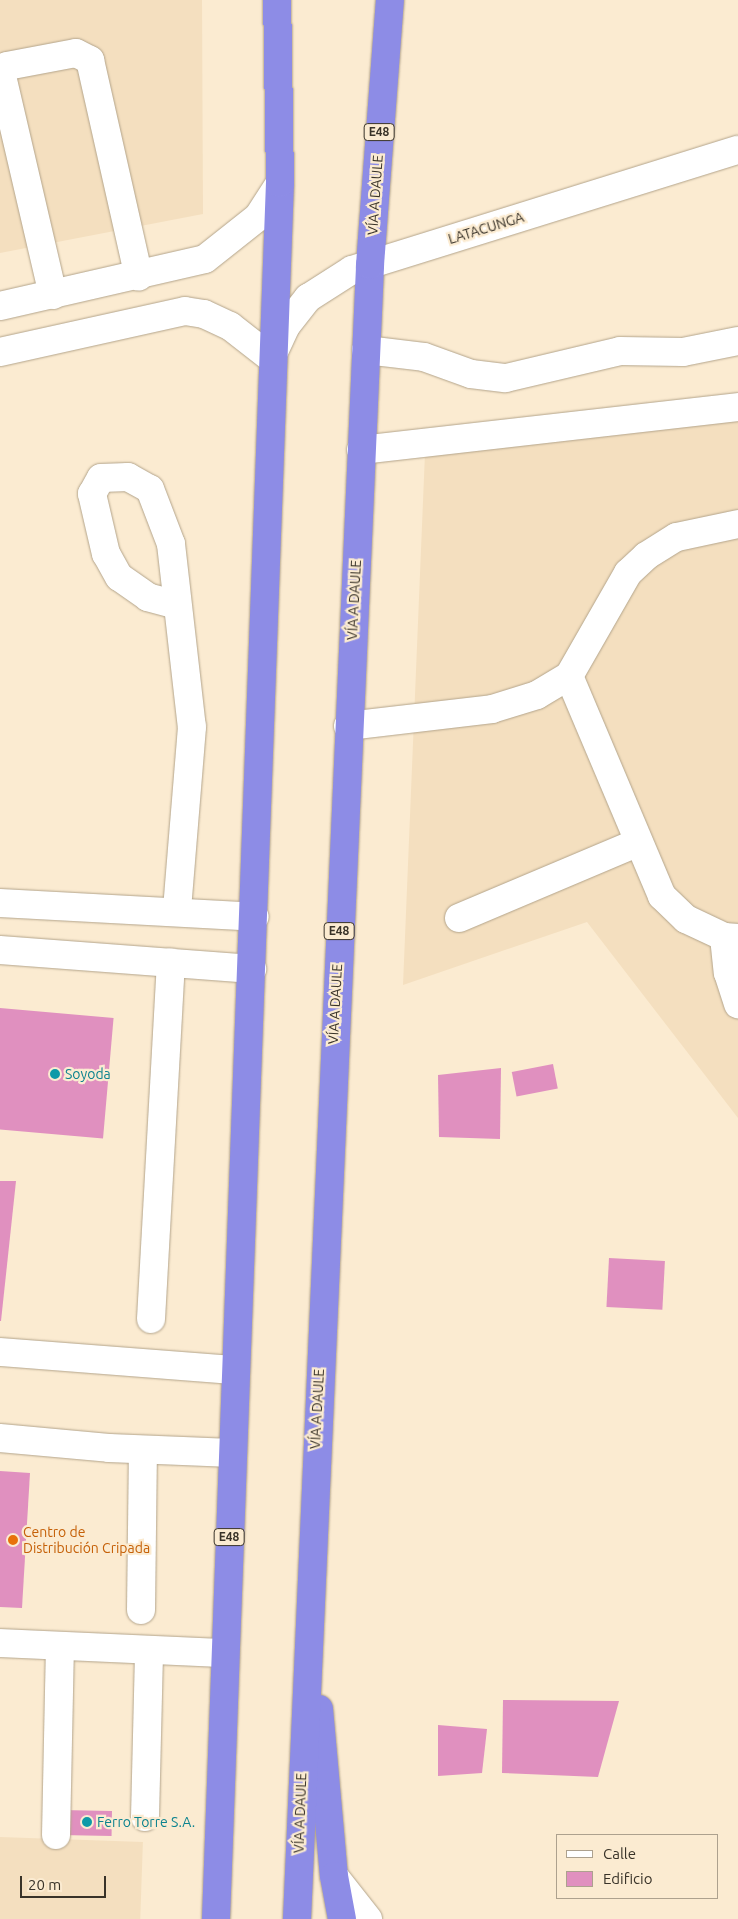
<!DOCTYPE html>
<meta charset="utf-8">
<style>
body{margin:0}
#map{position:relative;width:738px;height:1919px;overflow:hidden;background:#fbebd1;font-family:Ubuntu,sans-serif}
div>[style]{position:absolute}
.built>*{inset:0;background:#f4dfbf;transform-origin:0 0}
.building>*{inset:0;background:#e090bf;transform-origin:0 0}
.roads{filter:drop-shadow(0 0 1px #b3a48b) drop-shadow(0 0 1px #b3a48b)}
.minor>*{height:28px;margin:-14px;padding:0 14px;transform-origin:14px;border-radius:14px;background:#fff}
.highway>*{height:28px;margin:-14px;padding:0 14px;transform-origin:14px;border-radius:14px;background:#8d8ce6}
.dots>*{width:14px;height:14px;translate:-50% -50%;box-sizing:border-box;border:2px solid #fbebd1;border-radius:50%}
span{translate:-50% -50%;white-space:nowrap;text-align:center;line-height:1.15;-webkit-text-stroke:4.5px #fbebd1;paint-order:stroke}
.shield-label span{padding:1px 4px;background:#fbebd1;border:1px solid;border-radius:4px;-webkit-text-stroke-width:0}
.shield-label{font-size:12px;color:#393329;font-weight:700}
.street-label{font-size:14px;color:#393329}
.culture-label{font-size:14px;color:#0d838f}
.left{translate:0 -50%;text-align:left}
.food-label{font-size:14px;color:#c56008}
.legend{position:absolute;left:556px;top:1834px;width:162px;height:65px;box-sizing:border-box;background:#fbebd1;border:1px solid #ada18e;margin:0;padding:6px 9px;list-style:none;font-size:15px;color:#393329}
.legend li{display:flex;align-items:center;gap:10px;height:25px}
.legend b{width:25px;border:1px solid #ada18e}
.scale{position:absolute;left:20px;top:1876px;width:86px;height:22px;box-sizing:border-box;border:2px solid #393329;border-top:0;padding-left:6px;font-size:15px;line-height:18px;white-space:nowrap;color:#393329;-webkit-text-stroke:4px #fbebd1;paint-order:stroke}
</style>
<div id="map">
<div class="built">
<i style="clip-path:polygon(0 0,202px 0,203px 214px,0 253px)"></i>
<i style="clip-path:polygon(738px 418px,738px 1118px,587px 922px,403px 985px,425px 453px)"></i>
<i style="left:0;top:1837px;width:143px;height:82px;rotate:2deg"></i>
</div>
<div class="building">
<i style="left:0;top:1008px;width:114px;height:121px;rotate:5deg"></i>
<i style="left:553px;top:1064px;width:25px;height:42px;rotate:79deg"></i>
<i style="clip-path:polygon(501px 1068px,500px 1139px,439px 1137px,438px 1075px)"></i>
<i style="clip-path:polygon(0 1181px,16px 1181px,1px 1321px,0 1321px)"></i>
<i style="left:609px;top:1258px;width:56px;height:49px;rotate:3deg"></i>
<i style="clip-path:polygon(0 1471px,30px 1473px,22px 1608px,0 1607px)"></i>
<i style="clip-path:polygon(503px 1700px,619px 1701px,598px 1777px,502px 1773px)"></i>
<i style="clip-path:polygon(438px 1725px,487px 1729px,482px 1773px,438px 1776px)"></i>
<i style="left:61px;top:1810px;width:51px;height:25px;rotate:1deg"></i>
</div>
<div class="roads">
<div class="minor">
<i style="left:53px;top:295px;width:226px;rotate:-103.1deg"></i>
<i style="left:2px;top:75px;width:10px;rotate:-61deg"></i>
<i style="left:7px;top:66px;width:70px;rotate:-10.7deg"></i>
<i style="left:76px;top:53px;width:16px;rotate:27deg"></i>
<i style="left:90px;top:60px;width:222px;rotate:77.3deg"></i>
<i style="left:0;top:306px;width:210px;rotate:-12.9deg"></i>
<i style="left:205px;top:259px;width:68px;rotate:-38.4deg"></i>
<i style="left:258px;top:217px;width:40px;rotate:-57.1deg"></i>
<i style="left:366px;top:350px;width:58px;rotate:6.9deg"></i>
<i style="left:424px;top:357px;width:50px;rotate:19.9deg"></i>
<i style="left:471px;top:374px;width:35px;rotate:7deg"></i>
<i style="left:506px;top:378px;width:117px;rotate:-13.3deg"></i>
<i style="left:620px;top:351px;width:63px;rotate:0.9deg"></i>
<i style="left:683px;top:352px;width:56px;rotate:-11.3deg"></i>
<i style="left:0;top:352px;width:189px;rotate:-12.5deg"></i>
<i style="left:185px;top:311px;width:19px;rotate:9deg"></i>
<i style="left:204px;top:314px;width:29px;rotate:25deg"></i>
<i style="left:230px;top:326px;width:52px;rotate:38deg"></i>
<i style="left:271px;top:358px;width:35px;rotate:-65deg"></i>
<i style="left:286px;top:326px;width:36px;rotate:-52deg"></i>
<i style="left:308px;top:298px;width:52px;rotate:-32.5deg"></i>
<i style="left:352px;top:270px;width:404px;rotate:-17.3deg"></i>
<i style="left:361px;top:450px;width:379px;rotate:-6.5deg"></i>
<i style="left:177px;top:605px;width:30px;rotate:-165deg"></i>
<i style="left:148px;top:597px;width:35px;rotate:-145deg"></i>
<i style="left:119px;top:577px;width:26px;rotate:-119deg"></i>
<i style="left:106px;top:554px;width:62px;rotate:-103.1deg"></i>
<i style="left:92px;top:494px;width:18px;rotate:-61deg"></i>
<i style="left:101px;top:478px;width:27px;rotate:-2deg"></i>
<i style="left:128px;top:477px;width:25px;rotate:29deg"></i>
<i style="left:150px;top:489px;width:59px;rotate:69.1deg"></i>
<i style="left:171px;top:544px;width:184px;rotate:83.5deg"></i>
<i style="left:192px;top:727px;width:184px;rotate:94.7deg"></i>
<i style="left:569px;top:676px;width:239px;rotate:67.1deg"></i>
<i style="left:662px;top:896px;width:33px;rotate:44deg"></i>
<i style="left:686px;top:919px;width:42px;rotate:25.3deg"></i>
<i style="left:724px;top:937px;width:14px;rotate:4deg"></i>
<i style="left:348px;top:726px;width:145px;rotate:-6.7deg"></i>
<i style="left:492px;top:709px;width:47px;rotate:-17.3deg"></i>
<i style="left:537px;top:695px;width:37px;rotate:-31deg"></i>
<i style="left:569px;top:676px;width:119px;rotate:-60.2deg"></i>
<i style="left:628px;top:573px;width:25px;rotate:-43deg"></i>
<i style="left:646px;top:556px;width:36px;rotate:-32deg"></i>
<i style="left:677px;top:537px;width:62px;rotate:-12deg"></i>
<i style="left:0;top:903px;width:255px;rotate:3.1deg"></i>
<i style="left:459px;top:918px;width:195px;rotate:-22.9deg"></i>
<i style="left:724px;top:937px;width:36px;rotate:84deg"></i>
<i style="left:728px;top:973px;width:33px;rotate:72deg"></i>
<i style="left:0;top:950px;width:253px;rotate:4.3deg"></i>
<i style="left:151px;top:1319px;width:357px;rotate:-86.8deg"></i>
<i style="left:0;top:1352px;width:236px;rotate:4.4deg"></i>
<i style="left:0;top:1438px;width:109px;rotate:5.2deg"></i>
<i style="left:109px;top:1448px;width:123px;rotate:2.3deg"></i>
<i style="left:141px;top:1610px;width:160px;rotate:-89.3deg"></i>
<i style="left:0;top:1643px;width:224px;rotate:2.6deg"></i>
<i style="left:145px;top:1817px;width:167px;rotate:-88.6deg"></i>
<i style="left:56px;top:1835px;width:188px;rotate:-88.8deg"></i>
<i style="left:334px;top:1876px;width:55px;rotate:51.7deg"></i>
</div>
<div class="highway">
<i style="left:319px;top:1709px;width:168px;rotate:84.9deg"></i>
<i style="left:334px;top:1876px;width:44px;rotate:79.5deg"></i>
<i style="left:216px;top:1919px;width:1737px;rotate:-87.89deg"></i>
<i style="left:280px;top:183px;width:183px;rotate:-90.9deg"></i>
<i style="left:297px;top:1919px;width:1656px;rotate:-87.47deg"></i>
<i style="left:370px;top:265px;width:266px;rotate:-85.7deg"></i>
</div>
</div>
<div class="dots">
<i style="left:55px;top:1074px;background:#0f9aa8"></i>
<i style="left:13px;top:1540px;background:#e8710a"></i>
<i style="left:87px;top:1822px;background:#0f9aa8"></i>
</div>
<div class="shield-label">
<span style="left:379px;top:132px">E48</span>
<span style="left:339px;top:931px">E48</span>
<span style="left:229px;top:1537px">E48</span>
</div>
<div class="street-label">
<span style="left:375px;top:195px;rotate:-86deg">VÍA A DAULE</span>
<span style="left:486px;top:228px;rotate:-17deg">LATACUNGA</span>
<span style="left:354px;top:600px;rotate:-87deg">VÍA A DAULE</span>
<span style="left:335px;top:1004px;rotate:-87deg">VÍA A DAULE</span>
<span style="left:317px;top:1409px;rotate:-87deg">VÍA A DAULE</span>
<span style="left:300px;top:1813px;rotate:-88deg">VÍA A DAULE</span>
</div>
<div class="culture-label">
<span class="left" style="left:65px;top:1074px">Soyoda</span>
<span class="left" style="left:97px;top:1822px">Ferro Torre S.A.</span>
</div>
<div class="food-label">
<span class="left" style="left:23px;top:1540px">Centro de<br>Distribución Cripada</span>
</div>
<ul class="legend">
<li><b style="height:6px;background:#fff"></b>Calle</li>
<li><b style="height:14px;background:#e090bf"></b>Edificio</li>
</ul>
<div class="scale">20 m</div>
</div>
